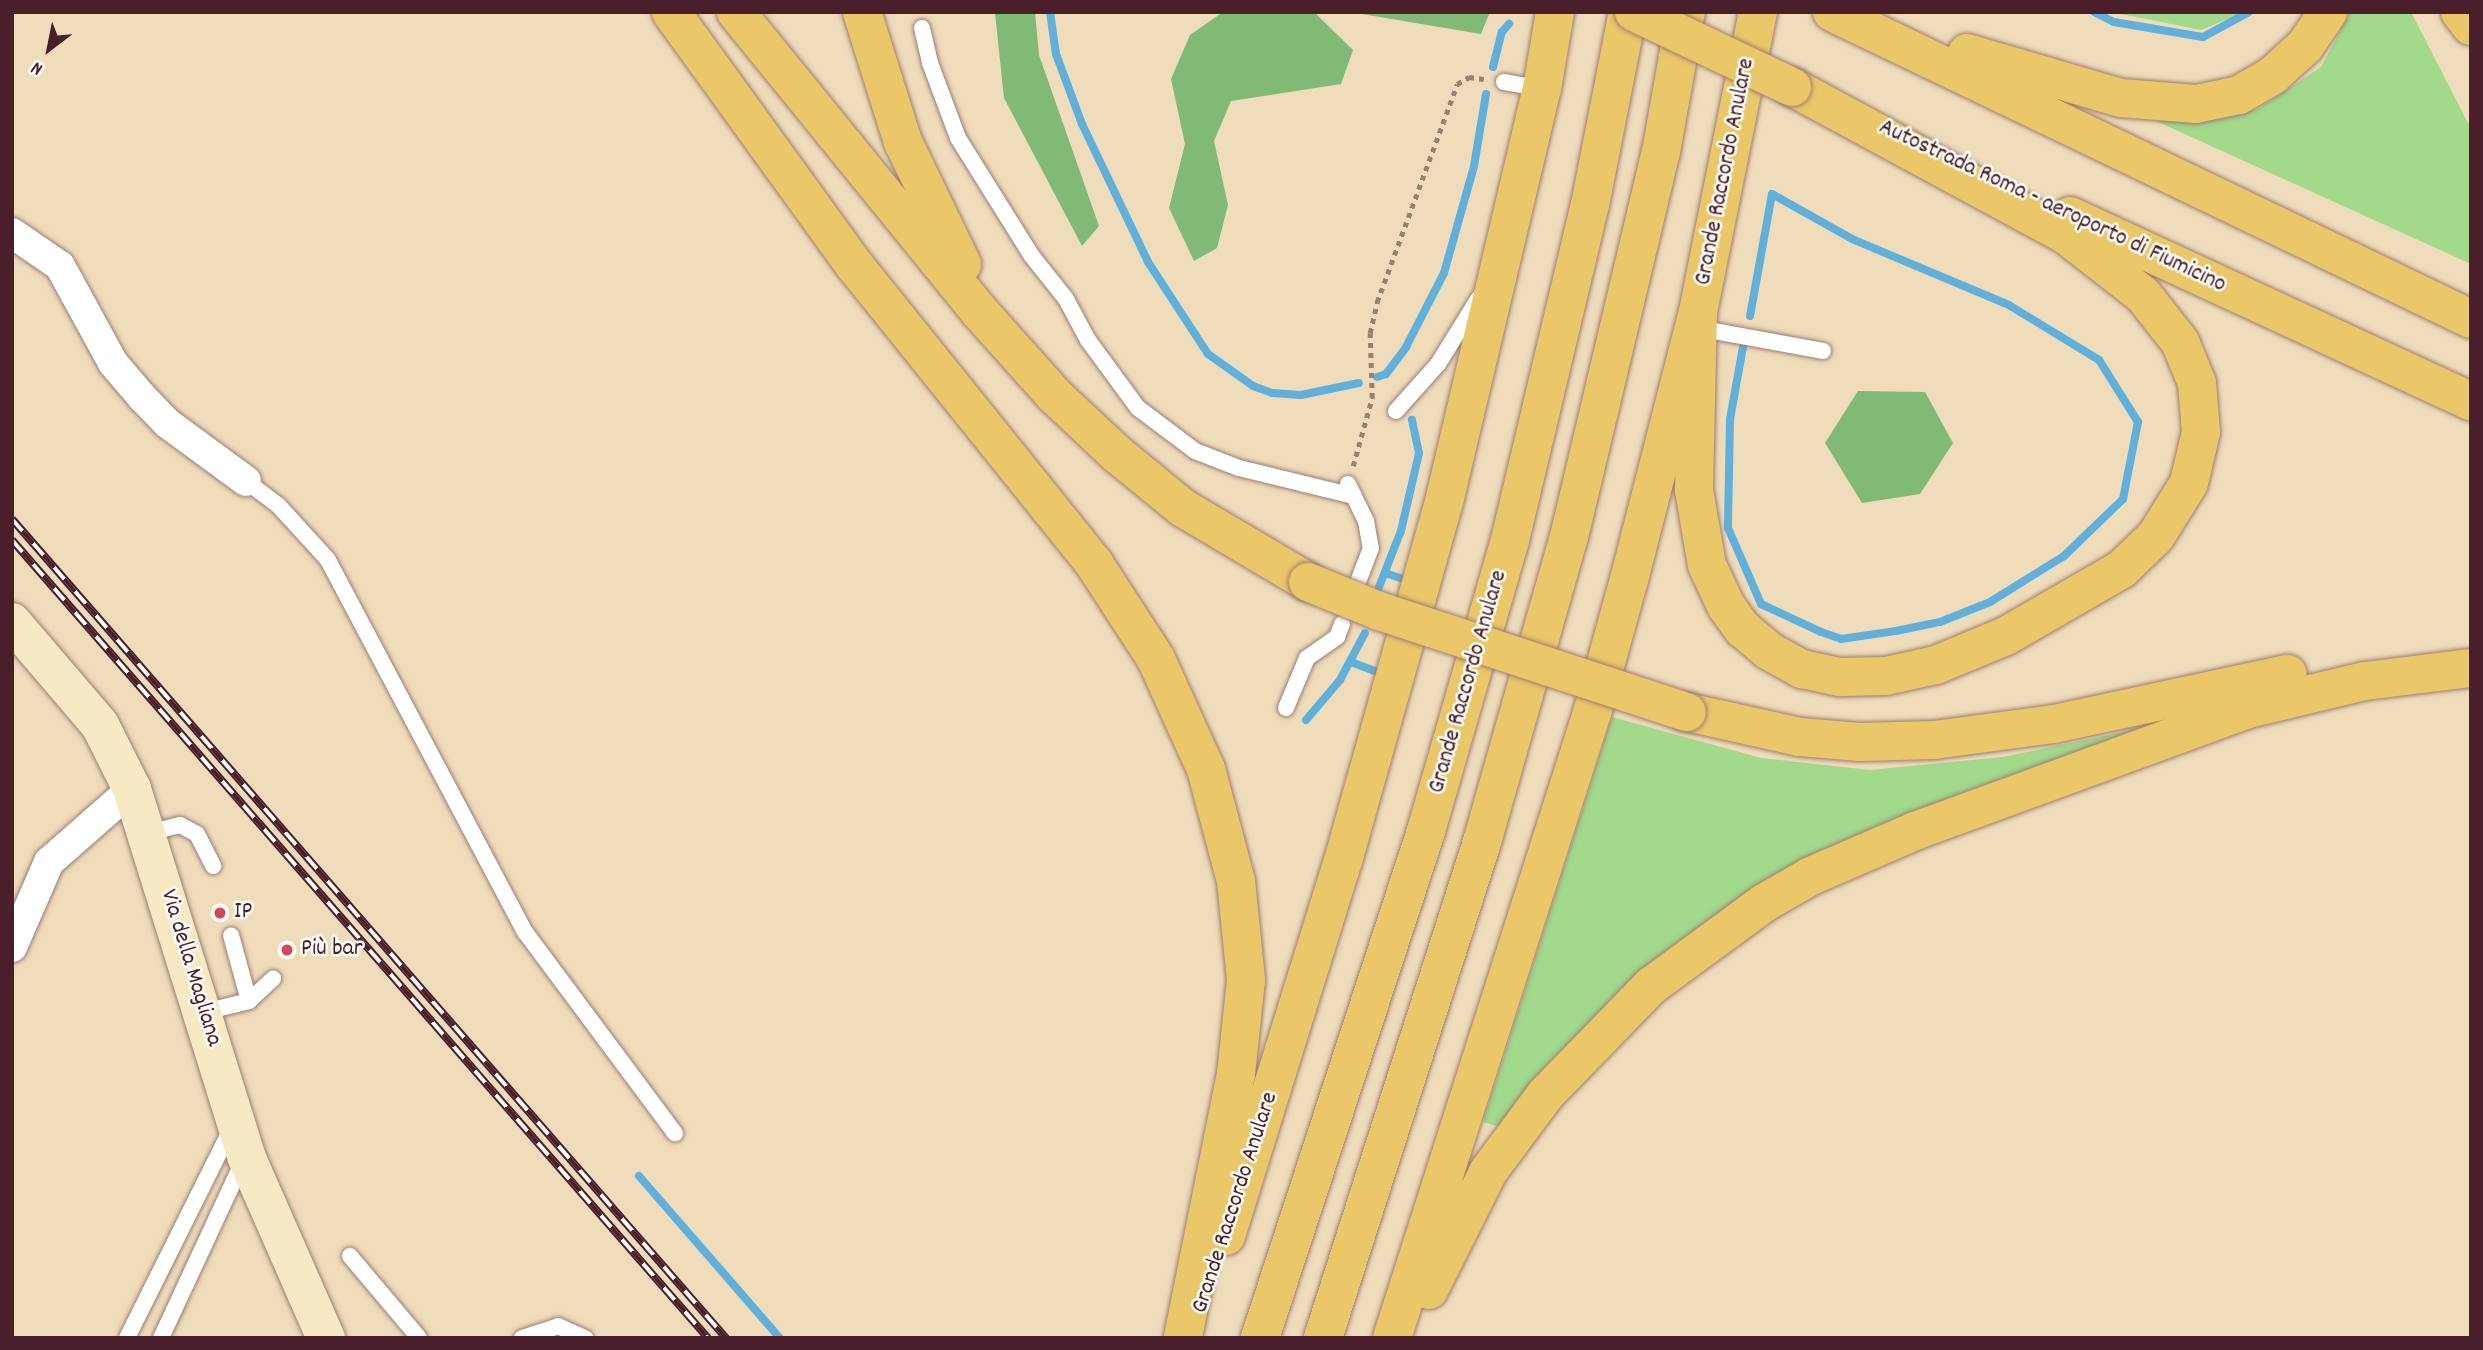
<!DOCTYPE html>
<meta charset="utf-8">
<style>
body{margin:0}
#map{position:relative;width:2483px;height:1350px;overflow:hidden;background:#efdcbb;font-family:Dekko,sans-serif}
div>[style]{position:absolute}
.green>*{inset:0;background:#a2d98b}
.forest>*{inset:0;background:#81b977}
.stream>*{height:8px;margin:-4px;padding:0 4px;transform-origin:4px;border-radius:4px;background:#60b0db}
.path>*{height:4.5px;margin-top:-2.25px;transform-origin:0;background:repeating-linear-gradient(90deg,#9c7e73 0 5px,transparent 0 10px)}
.roads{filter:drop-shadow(0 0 2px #9c7e73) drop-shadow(0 0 2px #9c7e73)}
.lane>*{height:16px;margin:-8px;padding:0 8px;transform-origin:8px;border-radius:8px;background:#fff}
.street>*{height:30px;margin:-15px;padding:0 15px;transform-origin:15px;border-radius:15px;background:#fff}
.secondary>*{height:38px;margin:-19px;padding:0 19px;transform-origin:19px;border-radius:19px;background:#f7e9c3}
.highway>*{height:38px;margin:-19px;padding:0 19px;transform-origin:19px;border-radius:19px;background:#eac769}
.rail>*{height:8px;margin-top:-4px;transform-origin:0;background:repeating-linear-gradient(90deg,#fdfcf7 0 16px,#4a1f2b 0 32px);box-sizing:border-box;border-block:2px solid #4a1f2b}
.bridges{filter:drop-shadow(0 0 2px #9c7e73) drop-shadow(0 0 2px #9c7e73)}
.highway-bridge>*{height:38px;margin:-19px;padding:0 19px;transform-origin:19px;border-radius:19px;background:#eac769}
.dots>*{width:19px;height:19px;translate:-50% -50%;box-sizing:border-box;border:4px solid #fdfcf7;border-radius:50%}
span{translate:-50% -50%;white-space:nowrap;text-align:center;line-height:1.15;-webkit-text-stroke:5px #fdfcf7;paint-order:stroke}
.street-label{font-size:24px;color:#4a1f2b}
.poi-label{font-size:24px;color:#4a1f2b}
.left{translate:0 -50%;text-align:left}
.frame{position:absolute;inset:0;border:14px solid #4a1f2b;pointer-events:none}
.north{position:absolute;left:14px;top:14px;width:70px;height:70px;-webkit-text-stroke:5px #fdfcf7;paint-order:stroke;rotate:212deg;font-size:19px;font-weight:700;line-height:28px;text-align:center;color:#4a1f2b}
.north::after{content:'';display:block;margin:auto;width:24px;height:32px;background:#4a1f2b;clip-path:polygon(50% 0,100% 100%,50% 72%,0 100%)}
</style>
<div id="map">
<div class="green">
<i style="clip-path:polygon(2111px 12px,2245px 12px,2201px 30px)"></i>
<i style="clip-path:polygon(2350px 12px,2411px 12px,2471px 129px,2471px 264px,2156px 121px,2256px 110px,2321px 67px)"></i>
<i style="clip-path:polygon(2219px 712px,1822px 866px,1500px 1127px,1483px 1122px,1612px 717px,1761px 758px,1870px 770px,2003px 757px)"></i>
</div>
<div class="forest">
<i style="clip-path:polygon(1035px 12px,1039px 55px,1099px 226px,1082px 246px,1004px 98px,995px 13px)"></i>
<i style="clip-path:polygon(1223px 12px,1314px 12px,1353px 50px,1341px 84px,1231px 101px,1214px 141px,1228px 205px,1217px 248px,1194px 261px,1169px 208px,1185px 144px,1171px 79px,1190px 35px)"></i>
<i style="clip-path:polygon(1350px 12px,1490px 12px,1481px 34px)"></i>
<i style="clip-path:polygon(1858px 391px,1925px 392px,1953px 443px,1920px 494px,1862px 503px,1825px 443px)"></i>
</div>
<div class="stream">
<i style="left:1050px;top:12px;width:42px;rotate:81.9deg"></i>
<i style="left:1056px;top:54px;width:75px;rotate:69.6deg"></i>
<i style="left:1082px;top:124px;width:153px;rotate:64.4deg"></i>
<i style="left:1148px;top:262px;width:110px;rotate:56.9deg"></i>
<i style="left:1208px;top:354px;width:55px;rotate:35.4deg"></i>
<i style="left:1253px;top:386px;width:20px;rotate:20deg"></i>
<i style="left:1272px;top:393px;width:29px;rotate:4deg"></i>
<i style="left:1301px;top:395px;width:59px;rotate:-11.7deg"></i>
<i style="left:2094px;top:12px;width:22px;rotate:27deg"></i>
<i style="left:2114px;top:22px;width:90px;rotate:9.6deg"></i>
<i style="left:2203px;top:37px;width:52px;rotate:-28.5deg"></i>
<i style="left:1493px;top:67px;width:36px;rotate:-76deg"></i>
<i style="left:1502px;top:32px;width:11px;rotate:-49deg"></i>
<i style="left:1743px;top:347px;width:73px;rotate:100.2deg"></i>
<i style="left:1730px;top:419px;width:109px;rotate:91.1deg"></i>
<i style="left:1728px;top:528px;width:83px;rotate:66.5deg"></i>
<i style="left:1761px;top:604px;width:66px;rotate:25deg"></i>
<i style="left:1821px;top:632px;width:21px;rotate:19deg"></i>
<i style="left:1841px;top:639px;width:56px;rotate:-8.3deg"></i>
<i style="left:1896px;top:631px;width:45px;rotate:-11.6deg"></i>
<i style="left:1940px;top:622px;width:54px;rotate:-21.8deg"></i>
<i style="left:1990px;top:602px;width:87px;rotate:-31.9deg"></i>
<i style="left:2064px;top:556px;width:82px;rotate:-44deg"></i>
<i style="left:2123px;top:499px;width:78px;rotate:-79deg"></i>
<i style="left:2138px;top:422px;width:73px;rotate:-122.2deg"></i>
<i style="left:2099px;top:360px;width:105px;rotate:-148.6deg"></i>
<i style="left:2009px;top:305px;width:168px;rotate:-157.2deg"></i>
<i style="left:1854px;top:240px;width:94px;rotate:-150.7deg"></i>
<i style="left:1772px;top:194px;width:124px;rotate:100.2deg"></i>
<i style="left:1377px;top:377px;width:9px;rotate:-18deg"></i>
<i style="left:1386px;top:374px;width:34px;rotate:-53deg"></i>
<i style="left:1406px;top:347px;width:83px;rotate:-62.8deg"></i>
<i style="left:1444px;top:273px;width:111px;rotate:-74.3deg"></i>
<i style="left:1474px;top:166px;width:73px;rotate:-80.5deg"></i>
<i style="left:1385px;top:573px;width:16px;rotate:18deg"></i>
<i style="left:1379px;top:587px;width:60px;rotate:-68.6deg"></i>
<i style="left:1401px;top:531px;width:80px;rotate:-77deg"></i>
<i style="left:1419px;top:453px;width:34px;rotate:-102deg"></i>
<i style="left:1351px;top:662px;width:26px;rotate:21deg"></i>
<i style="left:1306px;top:720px;width:52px;rotate:-49.6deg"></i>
<i style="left:1340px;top:680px;width:53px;rotate:-62deg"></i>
<i style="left:639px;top:1176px;width:215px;rotate:49deg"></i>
</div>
<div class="path">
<i style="left:1353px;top:466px;width:71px;rotate:-74.4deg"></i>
<i style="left:1372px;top:398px;width:65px;rotate:-91.8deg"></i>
<i style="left:1370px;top:333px;width:32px;rotate:-77deg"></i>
<i style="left:1377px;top:302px;width:232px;rotate:-69.8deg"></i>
<i style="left:1457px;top:84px;width:14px;rotate:-30deg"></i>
<i style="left:1469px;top:77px;width:15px;rotate:8deg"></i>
</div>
<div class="roads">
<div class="lane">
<i style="left:922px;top:28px;width:36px;rotate:77deg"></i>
<i style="left:930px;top:63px;width:80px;rotate:69.5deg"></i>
<i style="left:958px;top:138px;width:138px;rotate:58deg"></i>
<i style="left:1031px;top:255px;width:56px;rotate:51.5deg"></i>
<i style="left:1066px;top:299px;width:47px;rotate:61.8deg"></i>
<i style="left:1088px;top:340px;width:84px;rotate:53.7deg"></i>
<i style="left:1138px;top:408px;width:71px;rotate:37deg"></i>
<i style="left:1195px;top:451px;width:47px;rotate:21.1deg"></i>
<i style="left:1239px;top:468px;width:118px;rotate:13.7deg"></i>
<i style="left:1504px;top:82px;width:39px;rotate:10deg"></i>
<i style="left:1698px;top:328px;width:127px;rotate:10.4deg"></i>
<i style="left:1396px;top:411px;width:63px;rotate:-48.2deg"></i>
<i style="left:1438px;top:364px;width:78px;rotate:-58.2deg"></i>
<i style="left:246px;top:481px;width:40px;rotate:37deg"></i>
<i style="left:278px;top:505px;width:74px;rotate:47.7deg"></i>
<i style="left:328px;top:560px;width:421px;rotate:62.1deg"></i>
<i style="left:525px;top:932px;width:251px;rotate:53.3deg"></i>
<i style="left:1348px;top:484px;width:41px;rotate:64.1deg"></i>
<i style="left:1366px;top:521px;width:27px;rotate:80deg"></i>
<i style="left:1371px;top:548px;width:34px;rotate:111deg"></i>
<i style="left:1286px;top:708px;width:54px;rotate:-67.2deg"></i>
<i style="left:1307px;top:658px;width:37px;rotate:-35deg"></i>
<i style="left:1337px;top:637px;width:14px;rotate:-69deg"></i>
<i style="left:148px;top:833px;width:33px;rotate:-14deg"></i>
<i style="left:180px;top:825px;width:19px;rotate:28deg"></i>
<i style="left:197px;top:834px;width:36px;rotate:63deg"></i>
<i style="left:249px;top:1001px;width:33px;rotate:-43deg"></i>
<i style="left:204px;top:1012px;width:46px;rotate:-13.7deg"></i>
<i style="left:249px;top:1001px;width:68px;rotate:-105.3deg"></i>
<i style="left:350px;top:1256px;width:107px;rotate:49.9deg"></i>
<i style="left:127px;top:1338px;width:236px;rotate:-63.5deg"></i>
<i style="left:161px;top:1338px;width:195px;rotate:-65.1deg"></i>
<i style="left:522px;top:1338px;width:38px;rotate:-18deg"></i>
<i style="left:558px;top:1326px;width:30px;rotate:24deg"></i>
</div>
<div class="street">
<i style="left:12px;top:233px;width:58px;rotate:34.5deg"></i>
<i style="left:60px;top:266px;width:111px;rotate:61.3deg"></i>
<i style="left:113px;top:363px;width:45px;rotate:49.5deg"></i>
<i style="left:142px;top:397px;width:36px;rotate:46deg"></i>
<i style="left:167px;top:423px;width:98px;rotate:36.3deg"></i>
<i style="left:12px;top:947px;width:93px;rotate:-66.5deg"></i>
<i style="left:49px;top:862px;width:111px;rotate:-41.3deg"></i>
</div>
<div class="secondary">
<i style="left:12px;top:622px;width:135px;rotate:49.5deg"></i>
<i style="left:100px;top:725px;width:72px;rotate:63.4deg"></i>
<i style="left:132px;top:789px;width:384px;rotate:72.7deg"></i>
<i style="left:246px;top:1156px;width:199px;rotate:66.3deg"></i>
</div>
<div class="highway">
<i style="left:671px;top:12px;width:314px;rotate:54.1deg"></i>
<i style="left:855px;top:266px;width:383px;rotate:51.2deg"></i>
<i style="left:1095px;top:565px;width:112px;rotate:57deg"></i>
<i style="left:1156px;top:659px;width:121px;rotate:65.6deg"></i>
<i style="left:1206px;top:769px;width:116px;rotate:75deg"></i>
<i style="left:1236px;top:881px;width:100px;rotate:84.2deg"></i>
<i style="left:1246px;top:980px;width:95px;rotate:96.1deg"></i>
<i style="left:1236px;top:1074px;width:269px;rotate:101.4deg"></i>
<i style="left:736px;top:12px;width:385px;rotate:50.9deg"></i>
<i style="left:979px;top:311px;width:113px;rotate:48.2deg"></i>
<i style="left:1054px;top:395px;width:86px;rotate:43.1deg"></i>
<i style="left:1117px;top:454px;width:85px;rotate:39.3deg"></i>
<i style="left:1183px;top:508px;width:145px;rotate:30.6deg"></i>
<i style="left:862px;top:12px;width:136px;rotate:72.5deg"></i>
<i style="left:903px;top:142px;width:136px;rotate:64.2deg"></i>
<i style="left:1832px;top:12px;width:709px;rotate:25.66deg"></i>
<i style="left:2460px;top:12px;width:18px;rotate:52deg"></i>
<i style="left:1967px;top:53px;width:160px;rotate:16.3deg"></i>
<i style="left:2121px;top:98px;width:75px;rotate:4.6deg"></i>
<i style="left:2196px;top:104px;width:44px;rotate:-11.8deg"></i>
<i style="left:2239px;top:95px;width:39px;rotate:-30deg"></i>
<i style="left:2273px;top:75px;width:43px;rotate:-42.2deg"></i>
<i style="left:2305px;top:46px;width:41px;rotate:-55.9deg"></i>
<i style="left:2070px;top:216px;width:442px;rotate:24.8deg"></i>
<i style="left:1698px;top:312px;width:178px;rotate:91.3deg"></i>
<i style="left:1694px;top:490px;width:76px;rotate:80.2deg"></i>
<i style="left:1707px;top:565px;width:45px;rotate:65.1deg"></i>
<i style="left:1726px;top:606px;width:29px;rotate:54deg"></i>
<i style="left:1743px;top:629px;width:34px;rotate:40deg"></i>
<i style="left:1769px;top:651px;width:38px;rotate:29deg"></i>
<i style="left:1802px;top:669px;width:40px;rotate:12deg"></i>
<i style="left:1841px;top:677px;width:45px;rotate:-1.3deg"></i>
<i style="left:1886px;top:676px;width:51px;rotate:-12.4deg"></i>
<i style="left:1936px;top:665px;width:76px;rotate:-22.5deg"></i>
<i style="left:2006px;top:636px;width:134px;rotate:-30deg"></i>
<i style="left:2122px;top:569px;width:47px;rotate:-44.1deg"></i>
<i style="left:2156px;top:536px;width:62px;rotate:-58.1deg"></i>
<i style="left:2189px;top:483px;width:52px;rotate:-76.8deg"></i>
<i style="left:2201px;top:432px;width:49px;rotate:-94.7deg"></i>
<i style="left:2197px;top:383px;width:44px;rotate:-112.5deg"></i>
<i style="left:2180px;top:342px;width:60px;rotate:-128.2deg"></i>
<i style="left:2143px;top:295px;width:98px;rotate:-142.1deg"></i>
<i style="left:2066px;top:235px;width:311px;rotate:-151.6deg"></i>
<i style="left:1687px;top:712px;width:116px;rotate:12.5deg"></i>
<i style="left:1800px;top:737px;width:60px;rotate:4.8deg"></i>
<i style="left:1860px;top:742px;width:74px;rotate:-1.5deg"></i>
<i style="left:1934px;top:740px;width:121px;rotate:-7.6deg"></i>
<i style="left:2054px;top:724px;width:239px;rotate:-12.1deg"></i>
<i style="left:1226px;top:1236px;width:393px;rotate:-72.7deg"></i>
<i style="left:1343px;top:861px;width:377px;rotate:-74.3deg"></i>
<i style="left:1445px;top:498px;width:420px;rotate:-76.7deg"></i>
<i style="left:1542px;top:89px;width:78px;rotate:-80.4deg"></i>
<i style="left:1429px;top:1290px;width:132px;rotate:-63.4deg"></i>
<i style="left:1488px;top:1172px;width:97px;rotate:-53.4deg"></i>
<i style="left:1546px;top:1094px;width:151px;rotate:-45.8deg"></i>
<i style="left:1651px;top:986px;width:140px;rotate:-36.3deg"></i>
<i style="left:1764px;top:903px;width:54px;rotate:-29.9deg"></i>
<i style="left:1811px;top:876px;width:113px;rotate:-23.4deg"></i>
<i style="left:1915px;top:831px;width:355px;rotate:-20.1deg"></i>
<i style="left:2248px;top:709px;width:120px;rotate:-13.5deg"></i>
<i style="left:2365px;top:681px;width:107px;rotate:-7deg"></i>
<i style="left:1260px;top:1338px;width:533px;rotate:-71.87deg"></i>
<i style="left:1426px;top:831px;width:303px;rotate:-73.9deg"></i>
<i style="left:1510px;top:540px;width:344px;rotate:-76.6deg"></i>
<i style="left:1590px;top:205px;width:197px;rotate:-78.9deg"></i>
<i style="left:1323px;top:1338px;width:521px;rotate:-72.23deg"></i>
<i style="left:1482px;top:842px;width:317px;rotate:-74.1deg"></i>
<i style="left:1569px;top:537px;width:396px;rotate:-76.6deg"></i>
<i style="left:1661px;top:152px;width:142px;rotate:-79.9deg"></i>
<i style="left:1392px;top:1338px;width:656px;rotate:-72.26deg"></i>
<i style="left:1592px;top:713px;width:138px;rotate:-74.5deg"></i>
<i style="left:1629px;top:580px;width:277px;rotate:-75.6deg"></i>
<i style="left:1698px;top:312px;width:306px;rotate:-78.7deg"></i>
</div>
</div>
<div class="rail">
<i style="left:12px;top:519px;width:1087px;rotate:48.92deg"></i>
<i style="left:12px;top:540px;width:1059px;rotate:48.91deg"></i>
</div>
<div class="bridges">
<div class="highway-bridge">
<i style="left:1634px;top:12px;width:175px;rotate:25.4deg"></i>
<i style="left:1308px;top:582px;width:77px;rotate:22.2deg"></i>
<i style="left:1379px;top:611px;width:324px;rotate:18.2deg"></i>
</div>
</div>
<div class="dots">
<i style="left:220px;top:913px;background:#d1495b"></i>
<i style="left:287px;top:950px;background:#d1495b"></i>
</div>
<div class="street-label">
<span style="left:1726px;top:172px;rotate:-79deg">Grande Raccordo Anulare</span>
<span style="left:2052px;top:207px;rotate:25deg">Autostrada Roma - aeroporto di Fiumicino</span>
<span style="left:1469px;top:682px;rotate:-74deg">Grande Raccordo Anulare</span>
<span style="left:190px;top:968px;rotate:73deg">Via della Magliana</span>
<span style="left:1236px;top:1203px;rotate:-72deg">Grande Raccordo Anulare</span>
</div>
<div class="poi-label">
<span class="left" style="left:234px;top:913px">IP</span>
<span class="left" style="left:301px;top:950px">Più bar</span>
</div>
<div class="frame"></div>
<div class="north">N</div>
</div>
